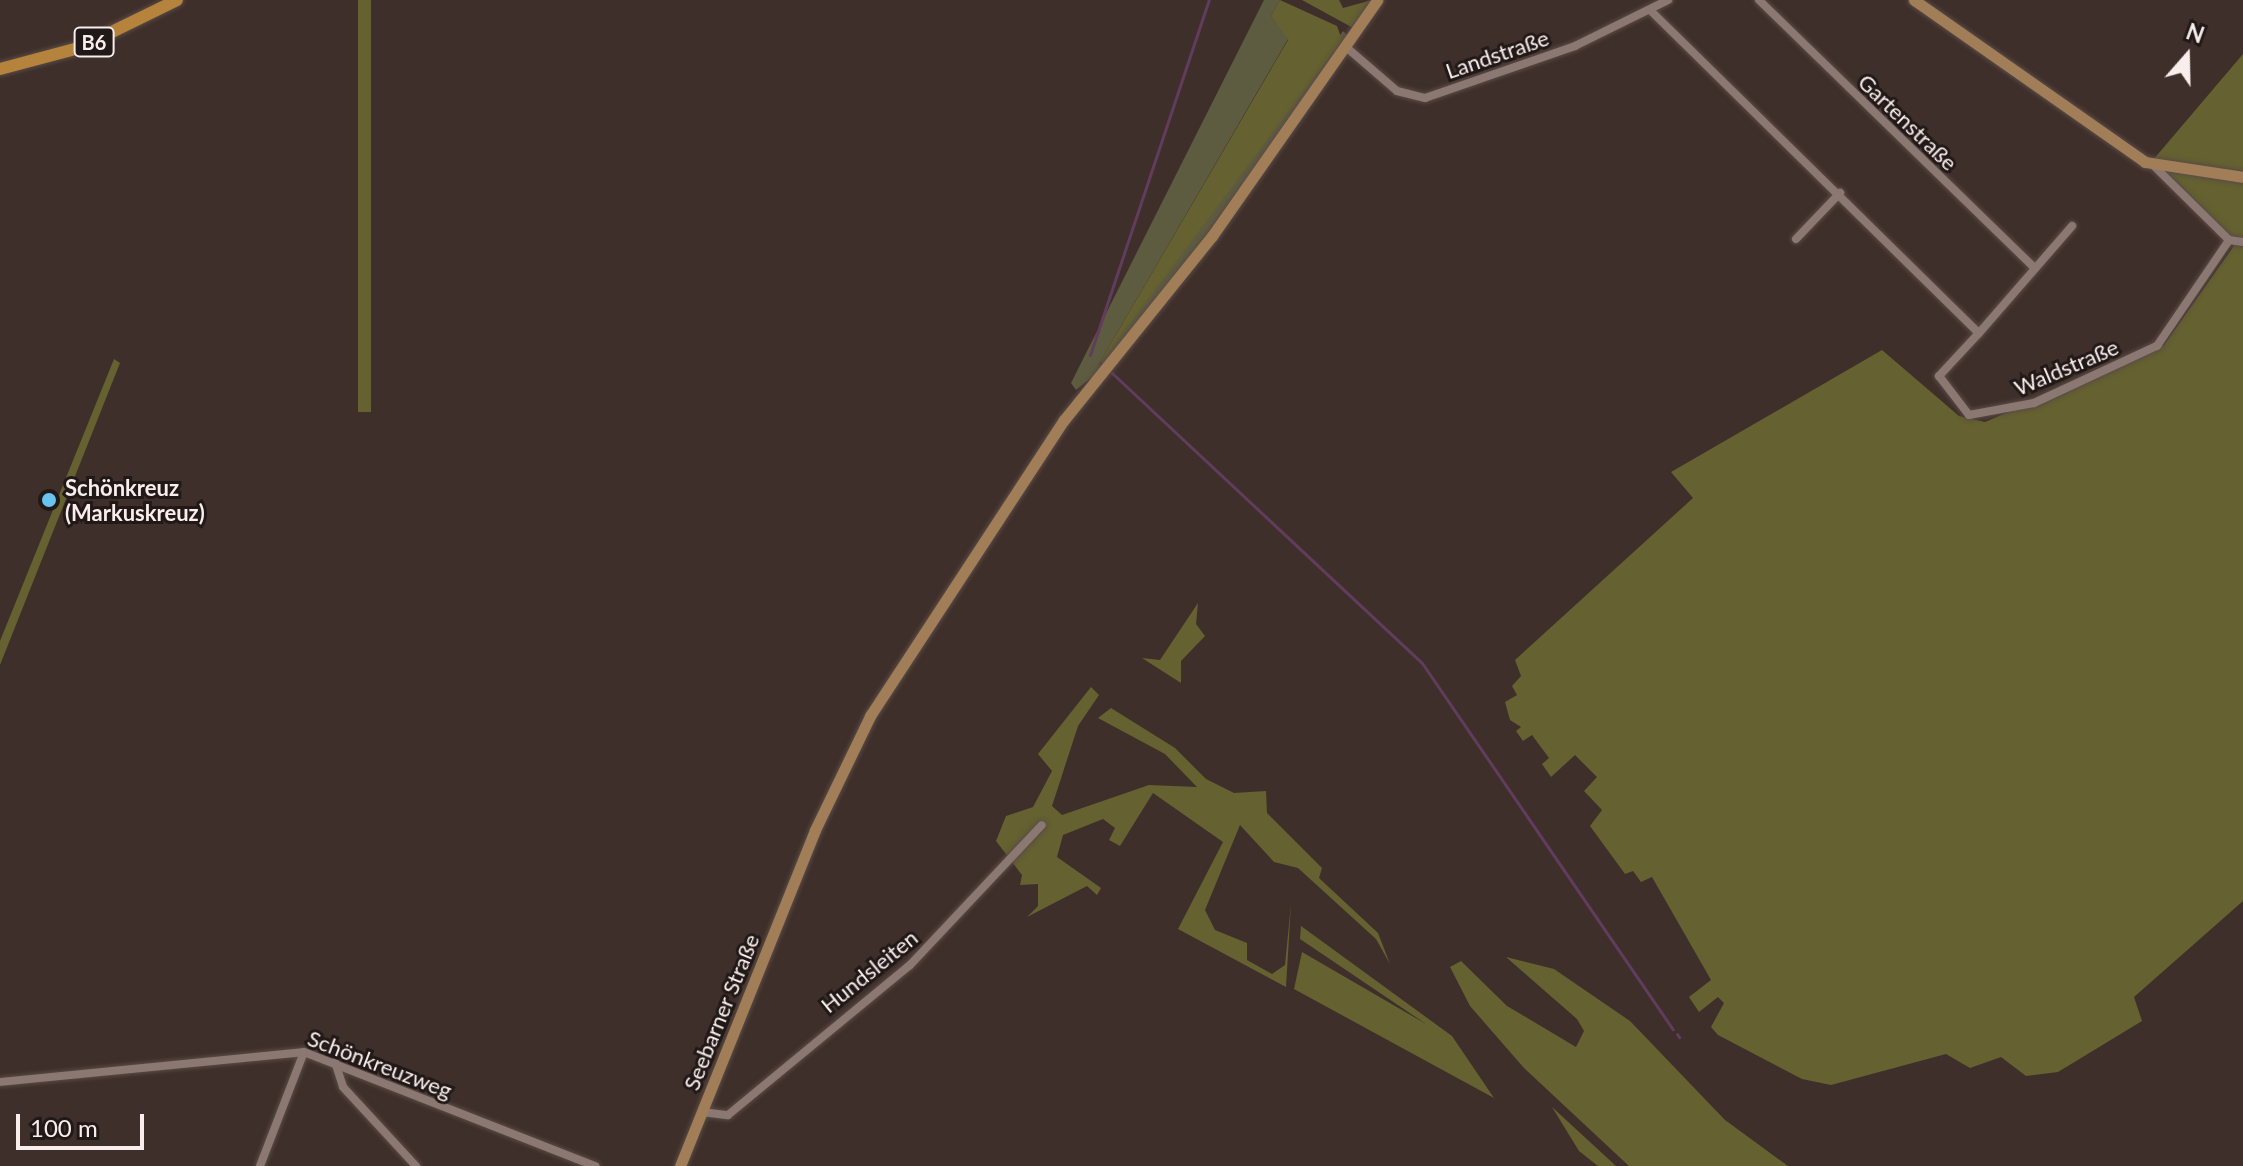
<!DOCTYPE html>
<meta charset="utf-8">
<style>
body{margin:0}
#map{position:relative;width:2243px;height:1166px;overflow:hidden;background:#3f2f2a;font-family:Lato,sans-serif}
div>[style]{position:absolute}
.green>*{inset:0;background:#5e5c40}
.forest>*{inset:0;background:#656130;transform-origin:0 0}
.stream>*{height:3px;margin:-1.5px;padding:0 1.5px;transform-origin:1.5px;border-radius:1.5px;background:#613c5c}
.roads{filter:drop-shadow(0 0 2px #594b46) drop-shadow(0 0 2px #594b46)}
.street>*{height:8px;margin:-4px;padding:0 4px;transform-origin:4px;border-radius:4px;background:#8b7872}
.secondary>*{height:11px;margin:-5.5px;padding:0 5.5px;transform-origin:5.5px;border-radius:5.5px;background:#a17e57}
.primary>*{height:12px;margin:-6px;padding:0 6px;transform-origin:6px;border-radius:6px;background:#b6833c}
.dots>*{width:22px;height:22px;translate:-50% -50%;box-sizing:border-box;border:4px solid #211917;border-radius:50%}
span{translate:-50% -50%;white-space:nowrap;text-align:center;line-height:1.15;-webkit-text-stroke:6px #211917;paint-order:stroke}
.shield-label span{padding:2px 6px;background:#211917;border:2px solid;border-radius:6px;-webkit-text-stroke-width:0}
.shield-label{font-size:20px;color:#f9eeeb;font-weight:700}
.street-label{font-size:22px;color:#f9eeeb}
.poi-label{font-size:22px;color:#f9eeeb;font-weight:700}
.left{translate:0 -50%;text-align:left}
.north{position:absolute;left:2147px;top:16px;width:80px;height:80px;-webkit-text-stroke:6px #211917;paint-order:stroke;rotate:20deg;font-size:22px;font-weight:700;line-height:32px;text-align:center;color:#f9eeeb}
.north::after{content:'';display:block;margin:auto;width:28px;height:36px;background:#f9eeeb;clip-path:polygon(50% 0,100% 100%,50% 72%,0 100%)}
.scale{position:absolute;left:16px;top:1114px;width:128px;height:36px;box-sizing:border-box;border:4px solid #f9eeeb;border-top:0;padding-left:10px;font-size:24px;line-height:28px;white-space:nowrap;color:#f9eeeb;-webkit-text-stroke:6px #211917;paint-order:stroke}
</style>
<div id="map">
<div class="green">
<i style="clip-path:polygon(1264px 0,1280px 0,1271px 16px,1288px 39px,1096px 369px,1343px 31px,1348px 36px,1199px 245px,1102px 369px,1076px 390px,1071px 383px)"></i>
</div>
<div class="forest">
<i style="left:358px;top:0;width:13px;height:412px"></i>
<i style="clip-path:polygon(1280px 0,1337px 26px,1342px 40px,1096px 369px,1288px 40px,1271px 16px)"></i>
<i style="clip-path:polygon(1302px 0,1339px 0,1343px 8px,1372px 0,1355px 29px)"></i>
<i style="clip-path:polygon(2243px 54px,2243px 901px,2134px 997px,2142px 1021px,2058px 1072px,2026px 1076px,2001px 1057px,1970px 1068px,1946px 1054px,1831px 1085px,1802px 1079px,1718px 1035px,1711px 1027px,1724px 1003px,1718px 997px,1699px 1012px,1689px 997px,1711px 980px,1652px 877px,1641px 882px,1633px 871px,1625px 874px,1590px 826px,1602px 810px,1584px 791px,1597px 777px,1575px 755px,1551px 777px,1542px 764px,1549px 758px,1532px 735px,1523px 741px,1516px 731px,1521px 727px,1510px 720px,1505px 702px,1517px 695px,1512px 686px,1521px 676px,1515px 660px,1693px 498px,1671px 472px,1882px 350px,1959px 416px,1985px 422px,2164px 345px,2236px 243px,2153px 160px)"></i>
<i style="clip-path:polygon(114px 359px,120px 363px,0 665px,0 641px)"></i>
<i style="clip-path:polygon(1198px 603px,1196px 624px,1205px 636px,1181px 661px,1181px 683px,1142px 658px,1160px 660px)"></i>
<i style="clip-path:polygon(1091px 687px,1099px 695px,1078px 726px,1052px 806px,1062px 815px,1149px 785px,1197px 787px,1165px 754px,1098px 718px,1111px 708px,1175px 748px,1206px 779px,1234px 793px,1266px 791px,1267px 813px,1322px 868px,1319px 878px,1378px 933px,1390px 964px,1376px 939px,1298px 868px,1274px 862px,1240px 825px,1205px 910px,1215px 930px,1247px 943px,1247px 960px,1272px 974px,1285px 965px,1291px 904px,1286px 987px,1178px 929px,1223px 842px,1153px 793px,1120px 846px,1109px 840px,1115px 828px,1103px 819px,1063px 835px,1057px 857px,1101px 888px,1097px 895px,1087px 886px,1027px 917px,1038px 906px,1038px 884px,1020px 885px,1022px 875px,996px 841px,1006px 816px,1033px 807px,1052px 771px,1038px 754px)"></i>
<i style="clip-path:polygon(1301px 926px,1452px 1036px,1494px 1098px,1294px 989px,1302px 952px,1426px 1024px,1300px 939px)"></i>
<i style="clip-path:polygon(1506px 957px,1554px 969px,1630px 1021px,1725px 1120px,1788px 1166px,1629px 1166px,1524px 1068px,1470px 1006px,1450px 967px,1461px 961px,1507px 1006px,1576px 1047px,1584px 1031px,1577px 1019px)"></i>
<i style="clip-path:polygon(1552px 1107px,1616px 1166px,1598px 1166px,1579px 1151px)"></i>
</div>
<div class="stream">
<i style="left:1090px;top:355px;width:374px;rotate:-71.5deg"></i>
<i style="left:1100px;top:363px;width:1px;rotate:45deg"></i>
<i style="left:1112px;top:373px;width:424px;rotate:43.1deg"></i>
<i style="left:1422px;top:663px;width:444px;rotate:55.6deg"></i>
<i style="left:1677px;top:1034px;width:4px;rotate:56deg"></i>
</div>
<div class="roads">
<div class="street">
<i style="left:1759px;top:0;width:385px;rotate:44.2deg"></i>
<i style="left:1650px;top:10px;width:461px;rotate:44.5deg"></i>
<i style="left:1979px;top:333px;width:59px;rotate:132.9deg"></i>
<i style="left:1939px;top:376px;width:49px;rotate:52.4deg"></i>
<i style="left:1969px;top:415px;width:66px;rotate:-10.5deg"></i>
<i style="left:2034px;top:403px;width:136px;rotate:-24.9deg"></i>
<i style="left:2157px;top:346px;width:128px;rotate:-55.8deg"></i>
<i style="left:1346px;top:47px;width:67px;rotate:40.8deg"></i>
<i style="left:1397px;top:91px;width:29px;rotate:14deg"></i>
<i style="left:1425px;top:98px;width:159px;rotate:-19.1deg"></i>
<i style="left:1575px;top:46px;width:104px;rotate:-26.3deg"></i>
<i style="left:2153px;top:165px;width:107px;rotate:44.6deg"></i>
<i style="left:2229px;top:240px;width:14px;rotate:8deg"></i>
<i style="left:1796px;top:239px;width:64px;rotate:-46.3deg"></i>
<i style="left:1979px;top:333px;width:142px;rotate:-49deg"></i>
<i style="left:335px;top:1062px;width:26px;rotate:72deg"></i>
<i style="left:343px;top:1087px;width:108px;rotate:47.3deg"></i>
<i style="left:0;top:1082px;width:305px;rotate:-5.6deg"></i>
<i style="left:304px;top:1052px;width:313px;rotate:21.4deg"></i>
<i style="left:702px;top:1112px;width:26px;rotate:7deg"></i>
<i style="left:728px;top:1115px;width:236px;rotate:-39.5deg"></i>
<i style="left:910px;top:965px;width:192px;rotate:-46.7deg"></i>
<i style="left:260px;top:1166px;width:122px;rotate:-68.9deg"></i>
</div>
<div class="secondary">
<i style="left:1914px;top:0;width:282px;rotate:35deg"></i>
<i style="left:2145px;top:162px;width:99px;rotate:8.7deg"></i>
<i style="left:680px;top:1166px;width:362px;rotate:-68.1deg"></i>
<i style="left:815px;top:830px;width:127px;rotate:-64.2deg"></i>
<i style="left:870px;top:716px;width:354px;rotate:-56.8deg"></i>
<i style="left:1064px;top:420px;width:236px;rotate:-51.2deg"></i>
<i style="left:1212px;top:236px;width:288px;rotate:-55deg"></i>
</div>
<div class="primary">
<i style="left:0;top:69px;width:82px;rotate:-14.9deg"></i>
<i style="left:79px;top:48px;width:109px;rotate:-26.1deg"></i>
</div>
</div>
<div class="dots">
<i style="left:49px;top:500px;background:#69c3f1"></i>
</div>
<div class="shield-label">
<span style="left:94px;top:42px">B6</span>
</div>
<div class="street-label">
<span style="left:1497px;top:54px;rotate:-19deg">Landstraße</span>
<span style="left:1908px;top:122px;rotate:44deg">Gartenstraße</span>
<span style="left:2066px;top:367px;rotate:-23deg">Waldstraße</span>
<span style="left:869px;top:971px;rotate:-39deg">Hundsleiten</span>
<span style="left:721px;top:1012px;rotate:-68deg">Seebarner Straße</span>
<span style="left:380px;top:1064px;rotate:21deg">Schönkreuzweg</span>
</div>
<div class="poi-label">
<span class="left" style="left:65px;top:500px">Schönkreuz<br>(Markuskreuz)</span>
</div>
<div class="north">N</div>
<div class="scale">100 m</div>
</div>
